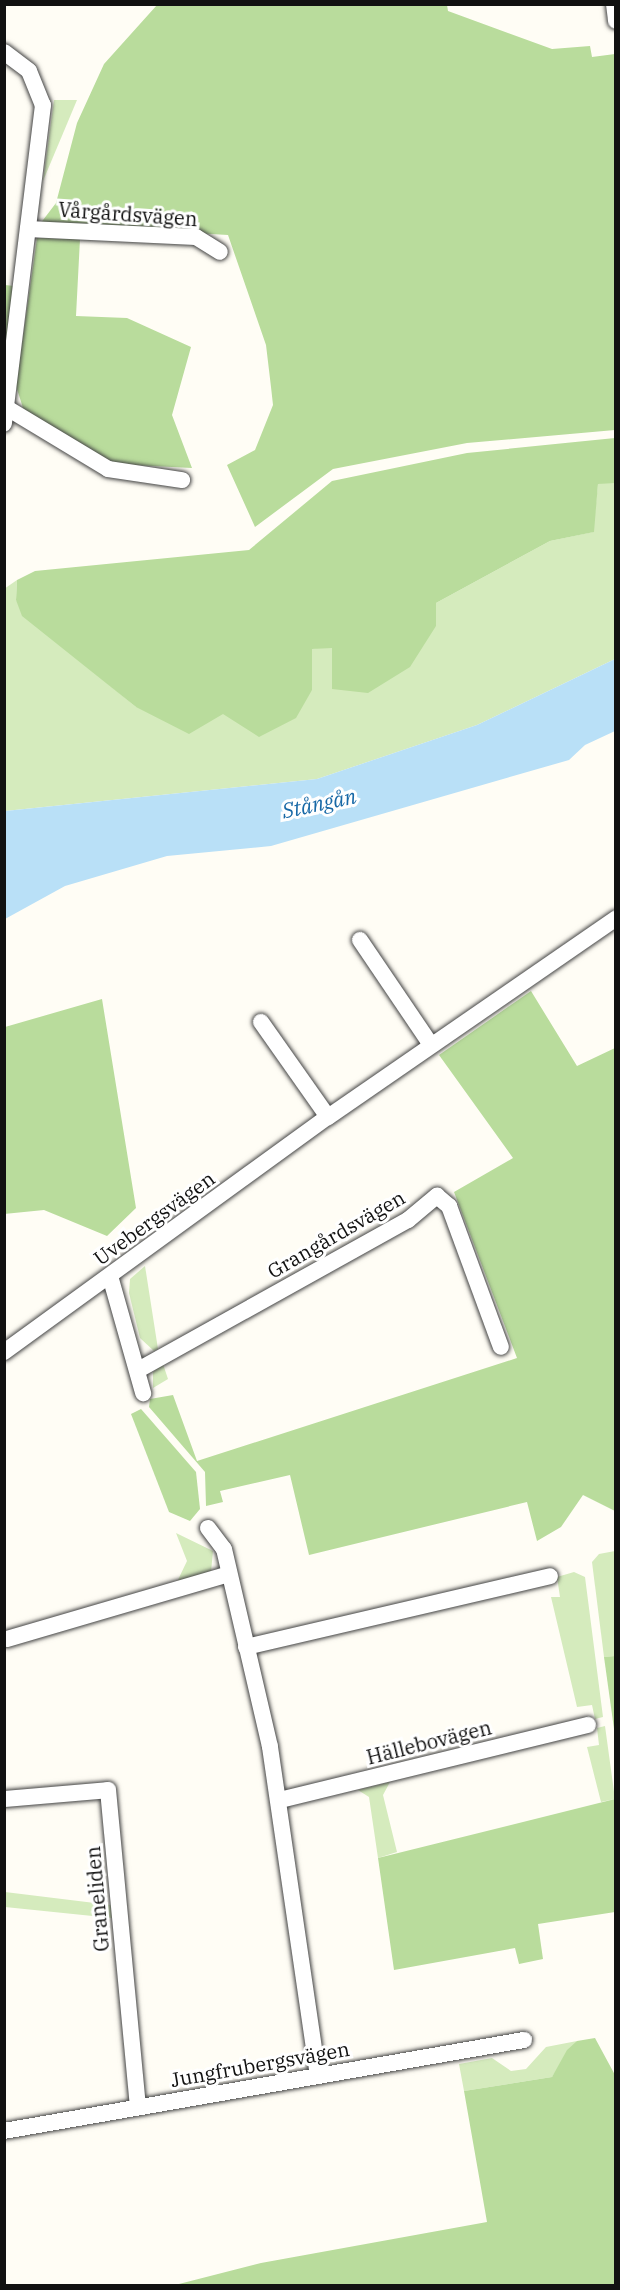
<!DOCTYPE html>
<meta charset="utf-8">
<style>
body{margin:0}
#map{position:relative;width:620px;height:2290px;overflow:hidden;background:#fffdf5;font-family:"IBM Plex Serif",serif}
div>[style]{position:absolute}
.green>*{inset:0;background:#d5ebbd}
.forest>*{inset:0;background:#b9dc9c}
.water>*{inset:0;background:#b9e0f7}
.roads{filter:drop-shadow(0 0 2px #444) drop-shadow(0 0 2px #444)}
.street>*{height:16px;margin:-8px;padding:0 8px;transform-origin:8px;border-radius:8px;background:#fff}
span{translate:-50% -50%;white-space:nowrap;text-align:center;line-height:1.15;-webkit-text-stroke:6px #fff;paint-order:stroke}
.street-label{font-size:20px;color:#111}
.water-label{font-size:21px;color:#1768a6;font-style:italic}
.frame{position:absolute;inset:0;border:6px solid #111;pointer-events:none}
</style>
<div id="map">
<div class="green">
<i style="clip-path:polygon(54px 100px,77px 100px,43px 181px)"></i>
<i style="clip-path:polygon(611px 480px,615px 483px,615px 659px,477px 725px,317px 779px,5px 811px,4px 589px,17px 580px,16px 600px,56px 641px,136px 707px,223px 714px,312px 690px,312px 649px,436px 626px,436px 603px,550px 541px,593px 532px,598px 484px)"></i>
<i style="clip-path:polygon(145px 1266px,158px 1349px,154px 1351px,140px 1338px,129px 1293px,130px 1279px)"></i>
<i style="clip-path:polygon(163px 1364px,168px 1379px,153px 1388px,153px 1372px)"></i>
<i style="clip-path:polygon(176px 1533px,213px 1551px,211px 1572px,176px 1584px,187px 1561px)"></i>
<i style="clip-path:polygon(615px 1551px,615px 1656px,604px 1657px,592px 1562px,599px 1554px)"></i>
<i style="clip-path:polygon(574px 1572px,585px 1577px,603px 1717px,595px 1719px,592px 1705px,577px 1707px,551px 1597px,560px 1597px,557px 1577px)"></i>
<i style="clip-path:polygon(605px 1726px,615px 1799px,601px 1802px,587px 1747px,599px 1745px,597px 1728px)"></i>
<i style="clip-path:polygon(390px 1782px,383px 1795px,397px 1852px,378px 1858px,369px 1797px,358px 1790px)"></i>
<i style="clip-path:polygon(5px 1892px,111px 1905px,112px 1918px,5px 1907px)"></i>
<i style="clip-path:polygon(577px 2041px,552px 2077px,464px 2091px,459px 2064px,492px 2058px,511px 2071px,526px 2069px,546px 2047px)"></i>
</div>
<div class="forest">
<i style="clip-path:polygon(157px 5px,447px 5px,448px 11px,552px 49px,590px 46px,592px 57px,615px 54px,615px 430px,467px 443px,333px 469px,255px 527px,227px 465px,255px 450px,273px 405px,271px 387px,266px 345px,228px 235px,40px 224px,56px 203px,77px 123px,104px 64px)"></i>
<i style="clip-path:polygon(37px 238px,80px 239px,76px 316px,127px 318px,191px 347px,172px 415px,192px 468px,112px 464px,24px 411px,16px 386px)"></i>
<i style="clip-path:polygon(5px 285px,14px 286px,5px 359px)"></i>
<i style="clip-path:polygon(615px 438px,615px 483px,598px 484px,594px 532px,550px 541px,436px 603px,436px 626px,410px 667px,368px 693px,332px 689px,332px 648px,312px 649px,312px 690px,296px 718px,259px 737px,223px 714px,189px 734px,136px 707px,22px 616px,16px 600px,17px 580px,35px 571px,249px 550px,332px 481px,467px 453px)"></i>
<i style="clip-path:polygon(531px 991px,577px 1066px,615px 1048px,615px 1511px,583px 1495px,561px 1527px,537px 1541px,527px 1502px,309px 1555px,290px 1475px,220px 1491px,223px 1502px,206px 1506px,205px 1472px,149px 1407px,150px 1399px,173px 1395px,197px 1461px,517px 1358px,454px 1192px,513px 1158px,439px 1055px)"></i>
<i style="clip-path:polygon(102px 999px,136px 1208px,107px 1236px,44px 1210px,4px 1214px,5px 1027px)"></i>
<i style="clip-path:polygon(141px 1409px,196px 1472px,200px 1509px,190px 1521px,169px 1512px,131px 1414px)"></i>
<i style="clip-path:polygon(615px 1656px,616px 1656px,615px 1736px,604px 1657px)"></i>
<i style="clip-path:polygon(615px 1799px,615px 1912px,538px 1924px,543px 1959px,519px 1964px,515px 1948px,394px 1970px,378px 1858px)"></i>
<i style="clip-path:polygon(595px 2038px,615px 2075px,615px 2285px,175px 2285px,261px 2263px,487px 2222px,464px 2091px,552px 2077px,567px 2050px,577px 2041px)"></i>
</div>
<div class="water">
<i style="clip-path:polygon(615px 659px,615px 731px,585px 745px,569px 760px,271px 846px,167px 856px,65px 886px,5px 919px,5px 811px,317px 779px,477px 725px)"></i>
</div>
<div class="roads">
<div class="street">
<i style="left:614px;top:4px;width:17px;rotate:83deg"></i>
<i style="left:4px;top:52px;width:31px;rotate:37deg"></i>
<i style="left:29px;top:71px;width:37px;rotate:68deg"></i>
<i style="left:43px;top:105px;width:321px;rotate:97deg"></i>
<i style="left:28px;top:229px;width:168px;rotate:2.7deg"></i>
<i style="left:196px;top:237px;width:28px;rotate:32deg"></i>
<i style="left:7px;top:408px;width:118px;rotate:31.1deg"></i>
<i style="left:108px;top:469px;width:75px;rotate:8.5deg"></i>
<i style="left:360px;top:940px;width:127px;rotate:55.9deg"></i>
<i style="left:261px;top:1022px;width:116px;rotate:54.8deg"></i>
<i style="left:110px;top:1276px;width:122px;rotate:74.2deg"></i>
<i style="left:4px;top:1352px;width:400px;rotate:-36deg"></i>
<i style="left:328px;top:1117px;width:350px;rotate:-34.6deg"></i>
<i style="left:140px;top:1369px;width:307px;rotate:-29.1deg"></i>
<i style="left:408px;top:1220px;width:38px;rotate:-40deg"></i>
<i style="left:437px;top:1196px;width:16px;rotate:40deg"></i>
<i style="left:449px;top:1206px;width:150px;rotate:69.8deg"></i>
<i style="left:208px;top:1528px;width:26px;rotate:53deg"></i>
<i style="left:224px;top:1549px;width:203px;rotate:76.9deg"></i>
<i style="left:270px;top:1747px;width:332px;rotate:81.7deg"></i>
<i style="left:7px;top:1639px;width:231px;rotate:-16.3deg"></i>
<i style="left:246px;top:1647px;width:312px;rotate:-13.1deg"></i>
<i style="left:4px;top:1799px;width:104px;rotate:-4.9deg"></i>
<i style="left:108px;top:1790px;width:318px;rotate:84.6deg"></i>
<i style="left:280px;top:1800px;width:317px;rotate:-13.7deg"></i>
<i style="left:4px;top:2131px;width:528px;rotate:-9.93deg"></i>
</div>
</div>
<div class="street-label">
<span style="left:128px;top:214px;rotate:4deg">Vårgårdsvägen</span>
<span style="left:154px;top:1218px;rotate:-36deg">Uvebergsvägen</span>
<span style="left:336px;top:1234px;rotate:-30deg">Grangårdsvägen</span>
<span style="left:429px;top:1742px;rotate:-14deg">Hällebovägen</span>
<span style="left:97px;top:1899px;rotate:-95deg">Graneliden</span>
<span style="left:260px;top:2064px;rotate:-10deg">Jungfrubergsvägen</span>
</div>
<div class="water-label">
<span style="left:319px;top:803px;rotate:-12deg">Stångån</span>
</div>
<div class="frame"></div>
</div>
